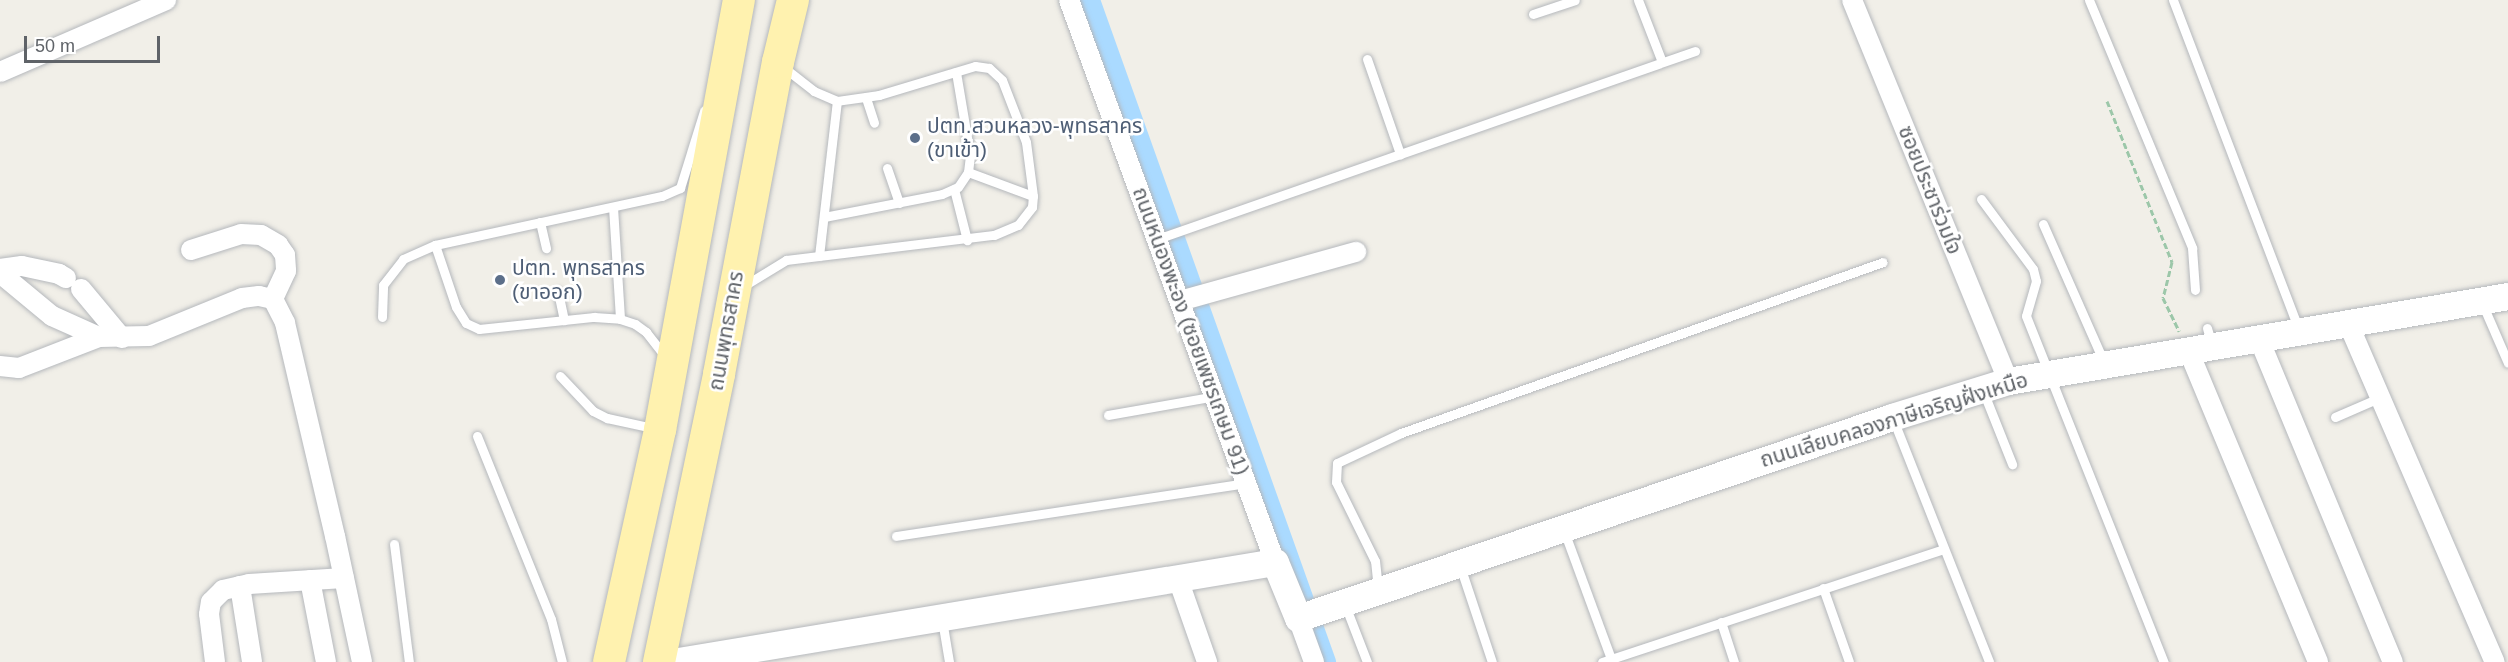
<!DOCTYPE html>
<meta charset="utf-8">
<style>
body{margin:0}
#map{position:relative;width:2508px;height:662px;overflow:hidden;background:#f1efe8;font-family:Helvetica,"Noto Sans Thai",sans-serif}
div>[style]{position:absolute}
.canal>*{height:20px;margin:-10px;padding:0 10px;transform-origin:10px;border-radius:10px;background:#aadaff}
.path>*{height:3px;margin-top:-1.5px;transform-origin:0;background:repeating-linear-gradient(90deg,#9cc7a9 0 6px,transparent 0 9px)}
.roads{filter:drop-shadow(0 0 2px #b5b8bc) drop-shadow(0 0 2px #b5b8bc)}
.lane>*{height:9px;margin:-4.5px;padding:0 4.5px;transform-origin:4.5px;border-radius:4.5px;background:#fff}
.street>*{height:20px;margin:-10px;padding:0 10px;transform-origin:10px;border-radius:10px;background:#fff}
.secondary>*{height:27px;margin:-13.5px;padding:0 13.5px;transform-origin:13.5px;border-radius:13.5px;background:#fff}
.primary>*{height:32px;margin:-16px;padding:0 16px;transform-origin:16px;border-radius:16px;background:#fff2af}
.dots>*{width:16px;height:16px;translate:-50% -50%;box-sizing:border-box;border:3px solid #fff;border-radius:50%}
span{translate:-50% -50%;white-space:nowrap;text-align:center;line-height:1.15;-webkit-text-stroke:5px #fff;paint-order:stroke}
.service-label{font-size:21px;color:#4e5e75}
.left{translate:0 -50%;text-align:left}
.street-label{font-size:21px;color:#5f6368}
.scale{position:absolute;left:24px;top:36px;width:136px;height:27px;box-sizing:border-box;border:3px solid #5f6368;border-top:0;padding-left:8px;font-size:18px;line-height:21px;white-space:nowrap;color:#5f6368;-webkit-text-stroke:4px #fff;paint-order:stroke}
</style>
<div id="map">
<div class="canal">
<i style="left:1090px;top:0;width:703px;rotate:70.38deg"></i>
</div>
<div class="path">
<i style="left:2107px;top:101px;width:174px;rotate:68deg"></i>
<i style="left:2172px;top:262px;width:37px;rotate:104deg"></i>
<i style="left:2163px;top:298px;width:37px;rotate:64deg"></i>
</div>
<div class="roads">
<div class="lane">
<i style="left:1638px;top:0;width:66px;rotate:68.8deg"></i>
<i style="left:2089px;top:0;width:269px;rotate:67.4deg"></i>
<i style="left:2192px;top:248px;width:42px;rotate:85.9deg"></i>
<i style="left:2173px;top:0;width:353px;rotate:69.1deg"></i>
<i style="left:1533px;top:14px;width:44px;rotate:-18.4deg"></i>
<i style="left:1367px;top:59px;width:101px;rotate:70.8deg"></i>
<i style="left:866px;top:98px;width:26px;rotate:72deg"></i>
<i style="left:887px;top:168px;width:37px;rotate:71deg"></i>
<i style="left:968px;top:172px;width:69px;rotate:20.3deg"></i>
<i style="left:954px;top:189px;width:53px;rotate:75.7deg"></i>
<i style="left:1981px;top:199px;width:87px;rotate:53.4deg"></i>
<i style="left:2033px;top:269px;width:12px;rotate:76deg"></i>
<i style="left:2036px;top:281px;width:36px;rotate:106deg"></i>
<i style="left:2026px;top:316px;width:373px;rotate:68.3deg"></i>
<i style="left:613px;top:207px;width:112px;rotate:86.4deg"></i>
<i style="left:824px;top:217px;width:120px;rotate:-11deg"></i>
<i style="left:942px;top:194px;width:17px;rotate:-24deg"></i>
<i style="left:958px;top:187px;width:18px;rotate:-56deg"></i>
<i style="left:968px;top:172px;width:17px;rotate:-83deg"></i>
<i style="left:970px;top:155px;width:84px;rotate:-99.6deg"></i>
<i style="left:540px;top:222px;width:27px;rotate:77deg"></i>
<i style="left:2043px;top:224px;width:151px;rotate:66.2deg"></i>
<i style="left:1157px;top:239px;width:570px;rotate:-19.26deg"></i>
<i style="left:435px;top:245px;width:65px;rotate:71.3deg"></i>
<i style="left:456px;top:307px;width:19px;rotate:58deg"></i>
<i style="left:466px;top:323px;width:14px;rotate:25deg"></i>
<i style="left:479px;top:329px;width:116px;rotate:-6deg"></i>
<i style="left:594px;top:317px;width:26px;rotate:4deg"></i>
<i style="left:620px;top:319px;width:16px;rotate:18deg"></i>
<i style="left:635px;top:324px;width:14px;rotate:36deg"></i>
<i style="left:646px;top:332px;width:33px;rotate:52deg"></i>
<i style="left:819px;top:256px;width:156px;rotate:-83.4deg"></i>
<i style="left:742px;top:287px;width:52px;rotate:-31.5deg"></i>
<i style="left:786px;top:260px;width:209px;rotate:-6.9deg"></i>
<i style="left:994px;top:235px;width:26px;rotate:-23deg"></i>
<i style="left:1018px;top:225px;width:23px;rotate:-52deg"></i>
<i style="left:1032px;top:207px;width:11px;rotate:-85deg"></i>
<i style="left:1033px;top:196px;width:54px;rotate:-97.4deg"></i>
<i style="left:1026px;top:142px;width:66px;rotate:-111.2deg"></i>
<i style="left:1002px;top:80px;width:18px;rotate:-137deg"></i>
<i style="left:989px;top:68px;width:14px;rotate:-172deg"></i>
<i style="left:975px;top:66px;width:100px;rotate:163.2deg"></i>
<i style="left:879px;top:95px;width:42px;rotate:171.9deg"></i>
<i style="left:837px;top:101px;width:25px;rotate:-157deg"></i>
<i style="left:814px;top:91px;width:41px;rotate:-142deg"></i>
<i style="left:558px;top:292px;width:29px;rotate:78deg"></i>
<i style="left:2482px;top:303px;width:65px;rotate:66.6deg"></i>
<i style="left:382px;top:317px;width:32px;rotate:-88deg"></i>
<i style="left:383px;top:285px;width:33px;rotate:-52deg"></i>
<i style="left:403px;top:259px;width:35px;rotate:-24deg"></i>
<i style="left:435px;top:245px;width:232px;rotate:-12.2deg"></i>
<i style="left:662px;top:196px;width:20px;rotate:-24deg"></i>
<i style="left:680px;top:188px;width:81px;rotate:-72.7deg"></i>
<i style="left:2207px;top:328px;width:18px;rotate:74deg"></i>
<i style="left:560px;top:376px;width:48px;rotate:46.7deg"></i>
<i style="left:593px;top:411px;width:16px;rotate:27deg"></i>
<i style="left:607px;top:418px;width:51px;rotate:12.4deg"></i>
<i style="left:1983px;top:391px;width:79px;rotate:68.3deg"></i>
<i style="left:1108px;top:415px;width:110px;rotate:-10deg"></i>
<i style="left:2335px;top:417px;width:50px;rotate:-23.5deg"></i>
<i style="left:1893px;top:419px;width:261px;rotate:68.4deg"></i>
<i style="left:477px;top:436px;width:197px;rotate:68deg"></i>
<i style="left:551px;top:619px;width:44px;rotate:75.7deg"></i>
<i style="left:1564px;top:531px;width:136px;rotate:69.8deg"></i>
<i style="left:896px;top:536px;width:355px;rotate:-8.6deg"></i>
<i style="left:394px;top:544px;width:119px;rotate:82.8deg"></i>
<i style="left:1460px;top:566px;width:101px;rotate:71.6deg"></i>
<i style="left:1823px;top:588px;width:78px;rotate:70.6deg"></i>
<i style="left:1378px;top:589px;width:28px;rotate:-96deg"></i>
<i style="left:1375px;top:561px;width:88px;rotate:-116.3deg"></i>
<i style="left:1336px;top:482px;width:19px;rotate:-87deg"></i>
<i style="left:1337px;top:463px;width:71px;rotate:-25.1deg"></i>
<i style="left:1401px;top:433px;width:511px;rotate:-19.53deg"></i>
<i style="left:1345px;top:605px;width:61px;rotate:68.9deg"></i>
<i style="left:942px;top:620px;width:43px;rotate:80.5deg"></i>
<i style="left:1721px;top:622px;width:42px;rotate:72deg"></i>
<i style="left:1602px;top:662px;width:360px;rotate:-18.3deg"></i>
</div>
<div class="street">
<i style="left:1069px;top:0;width:599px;rotate:69.87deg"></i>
<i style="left:1852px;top:0;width:412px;rotate:67.7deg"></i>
<i style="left:0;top:72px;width:181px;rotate:-23.4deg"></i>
<i style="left:191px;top:250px;width:52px;rotate:-17.7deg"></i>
<i style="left:241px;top:234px;width:20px;rotate:3deg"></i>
<i style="left:261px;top:235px;width:20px;rotate:30deg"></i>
<i style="left:278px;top:245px;width:12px;rotate:55deg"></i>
<i style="left:285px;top:255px;width:16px;rotate:86deg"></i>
<i style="left:286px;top:271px;width:31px;rotate:115deg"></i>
<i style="left:0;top:269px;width:22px;rotate:-8deg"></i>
<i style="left:22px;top:266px;width:38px;rotate:12deg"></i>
<i style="left:59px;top:274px;width:8px;rotate:30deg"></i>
<i style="left:0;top:273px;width:67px;rotate:39.6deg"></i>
<i style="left:52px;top:316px;width:51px;rotate:24.1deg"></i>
<i style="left:99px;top:337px;width:50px;rotate:-1.1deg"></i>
<i style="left:149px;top:336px;width:100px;rotate:-22.2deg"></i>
<i style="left:242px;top:298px;width:17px;rotate:-7deg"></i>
<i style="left:259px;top:296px;width:14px;rotate:12deg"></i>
<i style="left:273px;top:299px;width:27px;rotate:63deg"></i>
<i style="left:285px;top:323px;width:219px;rotate:76.8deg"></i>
<i style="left:335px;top:536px;width:129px;rotate:77.9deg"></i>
<i style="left:81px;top:289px;width:64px;rotate:50.1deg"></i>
<i style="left:1180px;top:301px;width:183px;rotate:-15.6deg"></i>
<i style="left:2348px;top:323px;width:369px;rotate:66.6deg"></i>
<i style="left:2259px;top:339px;width:350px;rotate:67.5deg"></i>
<i style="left:2189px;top:352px;width:336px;rotate:67.4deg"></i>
<i style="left:0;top:366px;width:19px;rotate:6deg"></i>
<i style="left:19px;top:368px;width:86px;rotate:-21.2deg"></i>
<i style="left:1178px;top:579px;width:88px;rotate:70.7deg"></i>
<i style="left:310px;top:580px;width:84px;rotate:79deg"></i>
<i style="left:240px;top:586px;width:77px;rotate:81deg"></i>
<i style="left:1298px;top:618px;width:47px;rotate:70deg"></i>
<i style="left:215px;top:662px;width:48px;rotate:-97.1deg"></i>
<i style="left:209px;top:614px;width:12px;rotate:-81deg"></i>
<i style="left:211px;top:602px;width:17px;rotate:-45deg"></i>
<i style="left:223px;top:590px;width:27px;rotate:-13deg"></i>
<i style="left:249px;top:584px;width:95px;rotate:-3.6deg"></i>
</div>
<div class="secondary">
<i style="left:672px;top:662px;width:611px;rotate:-9.42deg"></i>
<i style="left:1275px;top:562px;width:61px;rotate:67.7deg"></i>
<i style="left:1298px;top:618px;width:627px;rotate:-18.69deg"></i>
<i style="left:1892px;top:417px;width:121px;rotate:-17.2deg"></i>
<i style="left:2008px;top:381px;width:507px;rotate:-9.65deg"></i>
</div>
<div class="primary">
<i style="left:609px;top:662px;width:238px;rotate:-77.6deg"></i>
<i style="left:660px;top:430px;width:437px;rotate:-79.6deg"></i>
<i style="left:659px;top:662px;width:294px;rotate:-78.2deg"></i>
<i style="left:719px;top:374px;width:318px;rotate:-79.3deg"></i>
<i style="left:778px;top:62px;width:64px;rotate:-76.4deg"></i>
</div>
</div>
<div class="dots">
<i style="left:915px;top:138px;background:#5c6f8a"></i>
<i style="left:500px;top:280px;background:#5c6f8a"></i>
</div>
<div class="service-label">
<span class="left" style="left:927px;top:138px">ปตท.สวนหลวง-พุทธสาคร<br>(ขาเข้า)</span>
<span class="left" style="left:512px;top:280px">ปตท. พุทธสาคร<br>(ขาออก)</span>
</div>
<div class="street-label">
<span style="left:1930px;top:190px;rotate:68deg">ซอยประชาร่วมใจ</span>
<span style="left:726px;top:331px;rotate:-80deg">ถนนพุทธสาคร</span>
<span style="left:1191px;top:331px;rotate:70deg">ถนนหนองพะอง (ซอยเพชรเกษม 91)</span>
<span style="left:1894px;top:420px;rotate:-17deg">ถนนเลียบคลองภาษีเจริญฝั่งเหนือ</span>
</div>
<div class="scale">50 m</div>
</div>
